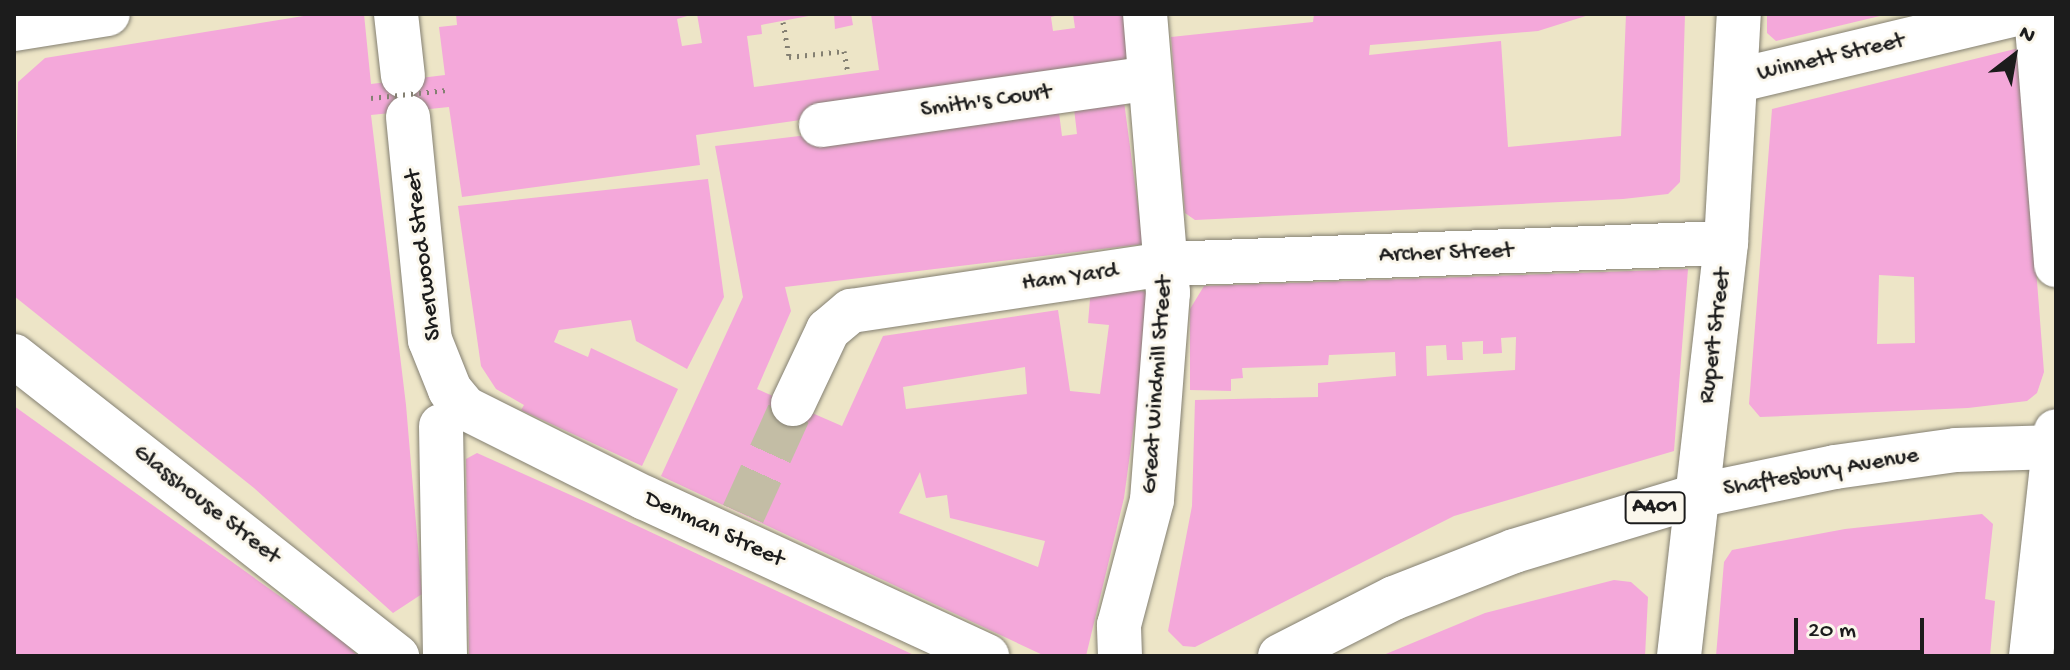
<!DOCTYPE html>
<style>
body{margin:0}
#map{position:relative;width:2070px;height:670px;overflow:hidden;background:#ede5c7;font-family:"Gochi Hand",sans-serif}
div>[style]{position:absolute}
.building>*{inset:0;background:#f4a8da}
.minor-tunnel>*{height:44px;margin-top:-22px;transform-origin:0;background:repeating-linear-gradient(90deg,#c3bda5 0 44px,transparent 0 66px)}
.path>*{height:5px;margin-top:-2.5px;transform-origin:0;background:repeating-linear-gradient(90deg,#848072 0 2px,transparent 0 8px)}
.roads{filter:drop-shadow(0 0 2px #848072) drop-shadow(0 0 2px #848072)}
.minor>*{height:44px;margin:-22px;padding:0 22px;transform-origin:22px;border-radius:22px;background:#fff}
.major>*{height:44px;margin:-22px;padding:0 22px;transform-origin:22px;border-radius:22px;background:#fff}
.path-bridge>*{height:5px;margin-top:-2.5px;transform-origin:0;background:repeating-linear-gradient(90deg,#848072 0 2px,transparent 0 8px)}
span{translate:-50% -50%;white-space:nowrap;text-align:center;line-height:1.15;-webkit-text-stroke:6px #fbf7ec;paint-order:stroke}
.shield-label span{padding:2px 6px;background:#fbf7ec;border:2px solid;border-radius:6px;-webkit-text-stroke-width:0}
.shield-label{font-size:22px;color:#1c1c1c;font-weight:700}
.street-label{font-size:24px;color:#1c1c1c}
.frame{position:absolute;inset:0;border:16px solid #1c1c1c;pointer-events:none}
.north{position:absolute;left:1974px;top:16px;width:80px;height:80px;-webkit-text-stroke:6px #fbf7ec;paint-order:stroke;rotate:31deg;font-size:22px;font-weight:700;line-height:32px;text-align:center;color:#1c1c1c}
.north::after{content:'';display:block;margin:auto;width:28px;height:36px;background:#1c1c1c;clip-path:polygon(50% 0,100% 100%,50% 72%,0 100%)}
.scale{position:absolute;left:1794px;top:618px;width:130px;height:36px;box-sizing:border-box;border:4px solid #1c1c1c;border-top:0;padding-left:10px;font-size:24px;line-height:28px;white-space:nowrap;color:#1c1c1c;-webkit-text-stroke:6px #fbf7ec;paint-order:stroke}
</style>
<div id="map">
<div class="building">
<i style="clip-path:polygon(316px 14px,364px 14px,371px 84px,445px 75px,439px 27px,457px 25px,456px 14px,694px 14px,677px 19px,682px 46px,702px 43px,697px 14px,819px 14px,761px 25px,762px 34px,747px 36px,754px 87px,879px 70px,871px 14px,1063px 14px,1051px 17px,1053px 31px,1075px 28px,1073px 14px,1130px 14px,1137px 72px,696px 135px,700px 165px,462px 197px,449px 107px,371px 115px,406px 405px,422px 594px,393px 613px,254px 488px,14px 296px,18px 82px,45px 58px)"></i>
<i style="clip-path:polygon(834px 14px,851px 14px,853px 25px,835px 29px)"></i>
<i style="clip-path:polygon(1314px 14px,1592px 14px,1538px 31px,1370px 45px,1369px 55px,1501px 41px,1508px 147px,1621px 136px,1626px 14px,1685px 14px,1680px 182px,1668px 194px,1623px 199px,1195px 220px,1185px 213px,1171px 37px,1313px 22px)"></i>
<i style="clip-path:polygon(1767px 14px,1884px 14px,1884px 15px,1776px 41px,1767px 33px)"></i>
<i style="clip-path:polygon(evenodd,2019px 48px,2044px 372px,2037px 393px,2027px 401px,1968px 408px,1760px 417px,1749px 404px,1772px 109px,2019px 48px,1879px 275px,1914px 277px,1915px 343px,1877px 344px,1879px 275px)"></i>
<i style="clip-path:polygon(evenodd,1123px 94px,1143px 244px,785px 287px,791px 311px,757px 389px,842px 426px,883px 336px,1058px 310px,1070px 391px,1100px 394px,1109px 325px,1088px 323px,1091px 287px,1152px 292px,1124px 498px,1086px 656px,1045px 656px,661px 476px,743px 297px,715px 146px,1058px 105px,1062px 136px,1077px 134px,1073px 100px,1123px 94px,1025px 367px,1027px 394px,906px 409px,903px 387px,1025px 367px,1123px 94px,920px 472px,926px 498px,947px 495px,950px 518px,1045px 541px,1038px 567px,899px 513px,920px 472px)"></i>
<i style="clip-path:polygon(708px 179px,724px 297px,687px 369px,636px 341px,631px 320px,559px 330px,554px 342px,588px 357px,591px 348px,678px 389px,642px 466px,521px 410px,524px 405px,496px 389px,481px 366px,458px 206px)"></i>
<i style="clip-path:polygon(evenodd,1688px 269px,1674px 451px,1454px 516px,1195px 647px,1183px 646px,1168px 631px,1192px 506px,1195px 400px,1318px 397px,1318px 383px,1396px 376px,1395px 352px,1329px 355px,1328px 365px,1242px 368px,1243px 378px,1231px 379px,1231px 391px,1190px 390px,1190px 309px,1204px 286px,1688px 269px,1516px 337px,1515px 370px,1427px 376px,1426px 346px,1446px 345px,1447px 360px,1463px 360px,1462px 342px,1483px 341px,1483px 354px,1502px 353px,1501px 338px,1516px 337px)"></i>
<i style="clip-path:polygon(14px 406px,344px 642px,358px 656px,14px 656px)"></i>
<i style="clip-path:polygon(477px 453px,584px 501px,916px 656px,469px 656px,466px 459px)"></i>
<i style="clip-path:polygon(1982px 514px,1993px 524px,1985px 599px,1995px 601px,1990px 656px,1716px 656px,1724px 562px,1732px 550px,1845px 529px)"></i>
<i style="clip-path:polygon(1614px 580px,1631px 582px,1648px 597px,1645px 656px,1381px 656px,1485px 613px)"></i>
</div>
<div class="minor-tunnel">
<i style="left:743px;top:514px;width:121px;rotate:-65.6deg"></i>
</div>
<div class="path">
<i style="left:783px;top:22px;width:36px;rotate:80deg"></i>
<i style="left:789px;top:57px;width:55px;rotate:-6.2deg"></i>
<i style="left:844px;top:51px;width:23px;rotate:80deg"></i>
</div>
<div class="roads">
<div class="minor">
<i style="left:396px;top:14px;width:62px;rotate:83.6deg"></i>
<i style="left:2036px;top:14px;width:252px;rotate:85.4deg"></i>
<i style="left:14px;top:29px;width:95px;rotate:-9.1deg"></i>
<i style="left:1739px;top:80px;width:286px;rotate:-13.4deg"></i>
<i style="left:408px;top:117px;width:224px;rotate:84.4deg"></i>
<i style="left:430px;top:340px;width:54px;rotate:68.2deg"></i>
<i style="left:450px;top:390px;width:23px;rotate:50deg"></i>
<i style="left:465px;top:408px;width:201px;rotate:26.6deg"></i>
<i style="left:645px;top:498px;width:377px;rotate:24.8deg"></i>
<i style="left:821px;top:125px;width:332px;rotate:-8.1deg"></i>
<i style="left:14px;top:356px;width:487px;rotate:38.1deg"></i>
<i style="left:793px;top:404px;width:82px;rotate:-64.7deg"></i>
<i style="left:828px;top:330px;width:30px;rotate:-40deg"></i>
<i style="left:851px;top:311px;width:318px;rotate:-8.5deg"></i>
<i style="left:1166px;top:264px;width:560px;rotate:-2.15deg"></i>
<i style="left:441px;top:426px;width:230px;rotate:89deg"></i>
<i style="left:1120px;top:656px;width:31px;rotate:-92deg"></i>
<i style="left:1119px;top:625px;width:129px;rotate:-75.2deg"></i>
<i style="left:1152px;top:500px;width:208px;rotate:-85.6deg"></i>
<i style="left:1168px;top:293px;width:280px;rotate:-94.7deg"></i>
<i style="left:1679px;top:656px;width:416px;rotate:-83.5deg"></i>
<i style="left:1726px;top:243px;width:229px;rotate:-86.8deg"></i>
<i style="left:2031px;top:656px;width:226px;rotate:-83.7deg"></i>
</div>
<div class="major">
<i style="left:1280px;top:656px;width:128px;rotate:-27deg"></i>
<i style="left:1394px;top:598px;width:129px;rotate:-21.4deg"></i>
<i style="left:1514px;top:551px;width:190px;rotate:-16.8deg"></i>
<i style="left:1696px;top:496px;width:142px;rotate:-11.8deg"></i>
<i style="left:1835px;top:467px;width:122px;rotate:-8deg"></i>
<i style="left:1956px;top:450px;width:100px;rotate:-1.7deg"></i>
</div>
</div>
<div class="path-bridge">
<i style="left:371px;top:98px;width:76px;rotate:-6deg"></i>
</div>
<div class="shield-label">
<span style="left:1655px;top:508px">A401</span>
</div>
<div class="street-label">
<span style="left:1831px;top:58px;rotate:-13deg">Winnett Street</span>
<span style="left:986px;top:102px;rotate:-8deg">Smith's Court</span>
<span style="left:1446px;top:254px;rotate:-2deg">Archer Street</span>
<span style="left:424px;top:255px;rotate:-97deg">Sherwood Street</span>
<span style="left:1070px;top:278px;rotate:-8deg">Ham Yard</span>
<span style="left:1716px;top:336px;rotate:-83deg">Rupert Street</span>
<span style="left:1158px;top:385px;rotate:-86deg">Great Windmill Street</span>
<span style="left:1821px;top:473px;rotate:-10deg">Shaftesbury Avenue</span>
<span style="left:206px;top:505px;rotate:38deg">Glasshouse Street</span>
<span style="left:714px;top:530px;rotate:25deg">Denman Street</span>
</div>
<div class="frame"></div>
<div class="north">N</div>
<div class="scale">20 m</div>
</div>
